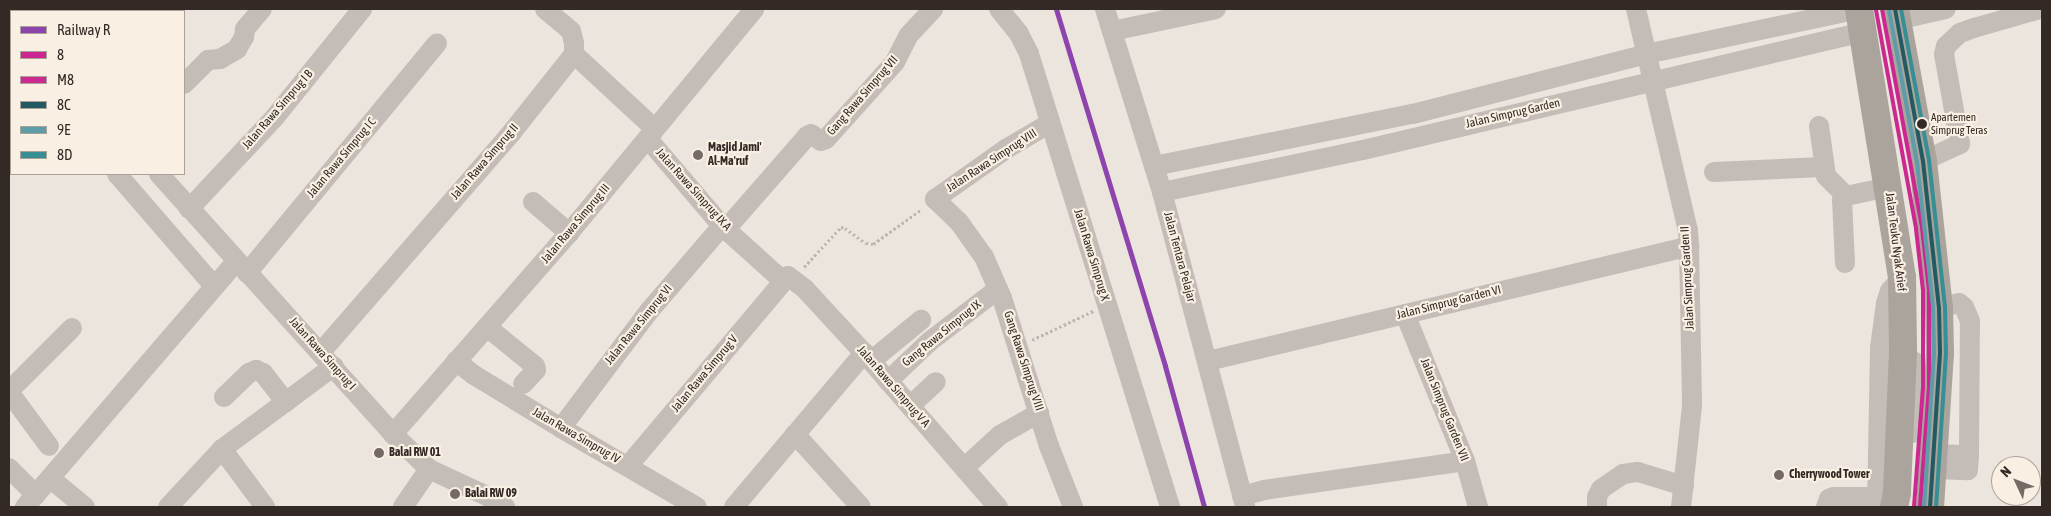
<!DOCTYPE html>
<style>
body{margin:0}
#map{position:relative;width:2051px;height:516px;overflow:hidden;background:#ebe5dd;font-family:"Asap Condensed",sans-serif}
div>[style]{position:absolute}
.path>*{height:2.5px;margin-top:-1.25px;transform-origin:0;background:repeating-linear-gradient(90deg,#bdb5af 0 2.5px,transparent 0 5px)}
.minor>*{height:20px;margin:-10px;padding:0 10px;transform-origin:10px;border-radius:10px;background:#c4bdb7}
.highway>*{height:28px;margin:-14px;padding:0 14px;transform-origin:14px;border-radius:14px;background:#aaa49d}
.bus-1>*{height:4px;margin:-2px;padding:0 2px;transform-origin:2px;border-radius:2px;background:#cc2790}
.bus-2>*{height:4px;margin:-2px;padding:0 2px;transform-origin:2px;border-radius:2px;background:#cb2990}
.bus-3>*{height:4px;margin:-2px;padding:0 2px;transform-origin:2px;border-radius:2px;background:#235a61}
.bus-4>*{height:4px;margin:-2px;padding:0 2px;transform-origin:2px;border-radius:2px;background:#5e9ca7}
.bus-5>*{height:4px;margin:-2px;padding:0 2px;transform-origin:2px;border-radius:2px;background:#378f93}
.rail-1>*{height:5px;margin:-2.5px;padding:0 2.5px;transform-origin:2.5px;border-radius:2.5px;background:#8e44ad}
.dots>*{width:14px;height:14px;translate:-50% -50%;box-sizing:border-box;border:2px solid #f9f0e3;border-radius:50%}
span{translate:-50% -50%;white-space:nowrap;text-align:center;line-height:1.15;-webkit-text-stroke:4.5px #f9f0e3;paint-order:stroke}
.bus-label{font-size:11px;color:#342a25}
.left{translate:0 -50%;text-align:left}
.street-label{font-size:12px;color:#342a25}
.poi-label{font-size:12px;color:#342a25;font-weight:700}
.frame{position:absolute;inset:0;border:10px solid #342a25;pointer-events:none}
.legend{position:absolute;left:10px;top:10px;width:175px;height:165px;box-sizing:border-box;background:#f9f0e3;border:1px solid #aaa197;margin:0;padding:6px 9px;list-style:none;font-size:15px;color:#342a25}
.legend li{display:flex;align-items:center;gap:10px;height:25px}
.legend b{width:25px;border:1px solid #aaa197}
.north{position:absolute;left:1991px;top:456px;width:50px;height:50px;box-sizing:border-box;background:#f9f0e3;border:1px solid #aaa197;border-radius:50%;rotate:313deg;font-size:14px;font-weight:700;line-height:20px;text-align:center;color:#342a25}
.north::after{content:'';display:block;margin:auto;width:18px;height:22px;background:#746b65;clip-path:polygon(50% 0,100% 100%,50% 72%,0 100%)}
</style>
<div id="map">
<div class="path">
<i style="left:804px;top:267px;width:54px;rotate:-47.2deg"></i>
<i style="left:841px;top:227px;width:4px;rotate:14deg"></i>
<i style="left:845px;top:228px;width:26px;rotate:36deg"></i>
<i style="left:866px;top:243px;width:7px;rotate:8deg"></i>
<i style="left:873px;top:244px;width:60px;rotate:-35.5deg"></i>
<i style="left:1032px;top:340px;width:68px;rotate:-25.4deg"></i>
</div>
<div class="minor">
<i style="left:545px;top:9px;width:34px;rotate:40deg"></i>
<i style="left:571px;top:31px;width:12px;rotate:76deg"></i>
<i style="left:574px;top:43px;width:11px;rotate:90deg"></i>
<i style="left:999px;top:9px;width:32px;rotate:51deg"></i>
<i style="left:1019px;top:34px;width:22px;rotate:63deg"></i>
<i style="left:1029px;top:54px;width:474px;rotate:72.7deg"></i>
<i style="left:1105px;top:9px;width:192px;rotate:72.7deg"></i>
<i style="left:1162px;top:192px;width:326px;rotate:75.2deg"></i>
<i style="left:1636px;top:9px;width:227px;rotate:76.8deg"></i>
<i style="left:1688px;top:230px;width:16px;rotate:86deg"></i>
<i style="left:1689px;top:246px;width:160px;rotate:88.9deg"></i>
<i style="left:1692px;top:406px;width:102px;rotate:96.2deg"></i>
<i style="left:91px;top:11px;width:3px;rotate:-45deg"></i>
<i style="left:1897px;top:20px;width:50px;rotate:-12.7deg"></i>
<i style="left:1112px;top:31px;width:106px;rotate:-11.9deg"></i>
<i style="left:574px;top:54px;width:110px;rotate:42.8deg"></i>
<i style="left:9px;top:83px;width:3px;rotate:-45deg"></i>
<i style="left:184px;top:84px;width:34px;rotate:-45deg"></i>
<i style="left:208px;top:60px;width:12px;rotate:-5deg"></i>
<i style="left:220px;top:59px;width:20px;rotate:-30deg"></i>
<i style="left:237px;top:49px;width:14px;rotate:-60deg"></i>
<i style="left:244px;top:37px;width:8px;rotate:-83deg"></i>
<i style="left:245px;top:29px;width:26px;rotate:-50deg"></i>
<i style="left:9px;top:116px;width:4px;rotate:-56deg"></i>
<i style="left:1050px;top:123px;width:51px;rotate:149.4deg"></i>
<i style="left:1006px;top:149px;width:87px;rotate:144.8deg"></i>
<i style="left:935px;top:199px;width:33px;rotate:44deg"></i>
<i style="left:959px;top:222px;width:43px;rotate:54.5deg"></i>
<i style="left:984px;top:257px;width:45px;rotate:66.3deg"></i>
<i style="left:1002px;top:298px;width:155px;rotate:72.4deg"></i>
<i style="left:1049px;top:446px;width:66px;rotate:68.5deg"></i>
<i style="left:1819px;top:126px;width:50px;rotate:82deg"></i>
<i style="left:1826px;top:176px;width:28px;rotate:45deg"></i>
<i style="left:648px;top:139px;width:114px;rotate:49.6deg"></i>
<i style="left:722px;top:226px;width:82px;rotate:42deg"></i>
<i style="left:1923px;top:161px;width:41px;rotate:-24.7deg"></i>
<i style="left:1960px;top:144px;width:91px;rotate:-100.1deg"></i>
<i style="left:1944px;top:54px;width:8px;rotate:-76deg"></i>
<i style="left:1946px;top:46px;width:19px;rotate:-43deg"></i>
<i style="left:1960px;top:33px;width:15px;rotate:-20deg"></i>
<i style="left:1974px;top:28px;width:69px;rotate:-16.1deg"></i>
<i style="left:1154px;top:166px;width:264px;rotate:-11.4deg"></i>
<i style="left:1413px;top:114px;width:241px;rotate:-14.4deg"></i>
<i style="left:1646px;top:54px;width:218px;rotate:-11.9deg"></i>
<i style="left:1714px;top:172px;width:109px;rotate:-2.6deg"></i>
<i style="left:117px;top:174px;width:148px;rotate:49.1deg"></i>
<i style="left:159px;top:174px;width:350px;rotate:48deg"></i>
<i style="left:393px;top:434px;width:50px;rotate:44.2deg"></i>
<i style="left:429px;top:469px;width:66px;rotate:25deg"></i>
<i style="left:489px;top:497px;width:19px;rotate:32deg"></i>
<i style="left:1162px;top:192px;width:205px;rotate:-11.8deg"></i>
<i style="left:1363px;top:150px;width:514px;rotate:-13.28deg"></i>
<i style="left:533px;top:202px;width:48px;rotate:40.7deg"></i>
<i style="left:189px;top:209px;width:126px;rotate:-46.9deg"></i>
<i style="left:275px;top:117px;width:139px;rotate:-51.1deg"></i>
<i style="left:726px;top:229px;width:123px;rotate:-48.9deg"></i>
<i style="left:807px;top:136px;width:4px;rotate:-27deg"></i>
<i style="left:811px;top:134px;width:12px;rotate:35deg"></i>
<i style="left:821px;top:141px;width:5px;rotate:-22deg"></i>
<i style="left:826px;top:139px;width:103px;rotate:-48.1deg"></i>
<i style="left:895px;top:62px;width:29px;rotate:-63deg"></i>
<i style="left:908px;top:36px;width:37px;rotate:-47deg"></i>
<i style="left:1845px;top:263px;width:63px;rotate:-92.7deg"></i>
<i style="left:1842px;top:200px;width:6px;rotate:-45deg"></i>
<i style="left:1846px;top:196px;width:43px;rotate:-12.1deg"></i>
<i style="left:247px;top:273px;width:298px;rotate:-50.4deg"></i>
<i style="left:1405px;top:314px;width:159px;rotate:67.8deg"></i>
<i style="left:1465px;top:461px;width:48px;rotate:74.2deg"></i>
<i style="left:487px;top:327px;width:62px;rotate:39.1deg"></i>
<i style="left:535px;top:366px;width:4px;rotate:76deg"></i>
<i style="left:536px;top:370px;width:19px;rotate:133deg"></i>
<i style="left:321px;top:352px;width:291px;rotate:-49deg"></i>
<i style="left:512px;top:132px;width:100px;rotate:-51.5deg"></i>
<i style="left:456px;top:361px;width:23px;rotate:38deg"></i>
<i style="left:474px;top:375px;width:102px;rotate:31.3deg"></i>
<i style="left:561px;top:428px;width:157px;rotate:30.2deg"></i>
<i style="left:871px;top:361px;width:65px;rotate:-39.4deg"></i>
<i style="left:1208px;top:361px;width:495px;rotate:-13.4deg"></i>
<i style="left:888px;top:381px;width:57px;rotate:-43.6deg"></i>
<i style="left:929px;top:342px;width:87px;rotate:-37.5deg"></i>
<i style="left:9px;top:391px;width:89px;rotate:-45deg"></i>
<i style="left:9px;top:392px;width:67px;rotate:53.5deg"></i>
<i style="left:224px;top:397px;width:35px;rotate:-44deg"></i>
<i style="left:249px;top:373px;width:8px;rotate:-23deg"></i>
<i style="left:256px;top:370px;width:8px;rotate:23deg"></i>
<i style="left:263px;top:373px;width:37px;rotate:52deg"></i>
<i style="left:910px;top:406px;width:35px;rotate:-43deg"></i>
<i style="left:561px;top:428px;width:148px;rotate:-53deg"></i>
<i style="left:650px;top:310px;width:111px;rotate:-49.4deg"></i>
<i style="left:1913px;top:433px;width:71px;rotate:-88.4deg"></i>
<i style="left:393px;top:434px;width:267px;rotate:-48.8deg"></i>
<i style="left:569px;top:233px;width:291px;rotate:-50.4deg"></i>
<i style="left:795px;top:434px;width:98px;rotate:47.9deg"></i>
<i style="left:222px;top:449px;width:72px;rotate:53.4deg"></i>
<i style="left:1935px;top:454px;width:34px;rotate:2deg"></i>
<i style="left:628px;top:466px;width:248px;rotate:-49.9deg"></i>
<i style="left:788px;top:276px;width:21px;rotate:37deg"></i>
<i style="left:805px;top:289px;width:87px;rotate:47.3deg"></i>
<i style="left:864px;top:353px;width:204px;rotate:49deg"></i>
<i style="left:9px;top:468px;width:38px;rotate:45deg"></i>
<i style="left:964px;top:468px;width:49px;rotate:-42.5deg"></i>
<i style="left:1000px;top:435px;width:45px;rotate:-29.4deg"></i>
<i style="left:1933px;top:469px;width:35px;rotate:2deg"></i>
<i style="left:1968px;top:470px;width:15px;rotate:-86deg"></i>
<i style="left:1969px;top:455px;width:134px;rotate:-89.6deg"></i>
<i style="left:1970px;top:321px;width:15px;rotate:-113deg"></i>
<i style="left:1964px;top:307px;width:6px;rotate:-141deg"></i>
<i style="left:1959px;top:303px;width:21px;rotate:166deg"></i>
<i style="left:51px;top:479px;width:44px;rotate:39.5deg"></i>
<i style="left:1242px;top:496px;width:23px;rotate:-15deg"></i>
<i style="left:1264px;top:490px;width:203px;rotate:-8.2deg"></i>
<i style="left:25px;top:507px;width:323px;rotate:-49.3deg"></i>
<i style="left:168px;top:507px;width:79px;rotate:-47deg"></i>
<i style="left:222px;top:449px;width:139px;rotate:-36.5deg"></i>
<i style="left:403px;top:507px;width:46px;rotate:-55.6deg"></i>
<i style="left:734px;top:507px;width:202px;rotate:-49.8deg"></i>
<i style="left:1597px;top:507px;width:10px;rotate:-90deg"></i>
<i style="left:1597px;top:497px;width:9px;rotate:-63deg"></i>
<i style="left:1601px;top:489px;width:27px;rotate:-34deg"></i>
<i style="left:1623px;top:474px;width:15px;rotate:-8deg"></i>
<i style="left:1638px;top:472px;width:48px;rotate:16.9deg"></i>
<i style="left:1826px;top:507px;width:9px;rotate:-69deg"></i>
<i style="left:1829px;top:499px;width:5px;rotate:-22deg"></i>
<i style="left:1834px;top:497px;width:45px"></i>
<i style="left:1877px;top:507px;width:159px;rotate:-88.9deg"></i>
<i style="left:1880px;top:348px;width:45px;rotate:-82.4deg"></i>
<i style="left:1886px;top:303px;width:13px;rotate:-72deg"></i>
<i style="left:1890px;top:291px;width:18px;rotate:-49deg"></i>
</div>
<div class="highway">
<i style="left:1859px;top:9px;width:271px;rotate:80.9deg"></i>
<i style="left:1902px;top:277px;width:76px;rotate:89.2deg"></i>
<i style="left:1903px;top:353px;width:140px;rotate:92.5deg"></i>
<i style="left:1897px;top:493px;width:14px;rotate:102deg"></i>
<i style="left:1895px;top:9px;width:155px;rotate:79.6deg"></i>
<i style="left:1923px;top:161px;width:148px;rotate:83.8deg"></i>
<i style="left:1939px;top:308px;width:45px;rotate:88.7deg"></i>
<i style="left:1940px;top:353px;width:154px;rotate:93.7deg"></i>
</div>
<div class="bus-1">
<i style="left:1882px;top:9px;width:223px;rotate:79.6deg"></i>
<i style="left:1922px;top:228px;width:62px;rotate:83.6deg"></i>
<i style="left:1929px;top:290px;width:97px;rotate:90deg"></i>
<i style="left:1929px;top:387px;width:120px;rotate:94.3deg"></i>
</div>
<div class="bus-2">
<i style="left:1876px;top:10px;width:223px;rotate:79.6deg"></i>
<i style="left:1916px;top:229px;width:61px;rotate:83.5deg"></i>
<i style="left:1923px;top:290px;width:97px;rotate:90deg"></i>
<i style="left:1923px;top:387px;width:120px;rotate:94.3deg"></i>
</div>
<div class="bus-3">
<i style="left:1895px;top:9px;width:155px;rotate:79.6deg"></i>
<i style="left:1923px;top:161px;width:148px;rotate:83.8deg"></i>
<i style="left:1939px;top:308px;width:45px;rotate:88.7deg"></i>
<i style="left:1940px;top:353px;width:154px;rotate:93.7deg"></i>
</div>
<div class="bus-4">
<i style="left:1889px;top:10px;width:155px;rotate:79.6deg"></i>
<i style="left:1917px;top:162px;width:147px;rotate:83.7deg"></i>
<i style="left:1933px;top:308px;width:45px;rotate:88.7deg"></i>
<i style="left:1934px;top:353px;width:154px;rotate:93.7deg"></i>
</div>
<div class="bus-5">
<i style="left:1901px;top:9px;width:154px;rotate:79.5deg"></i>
<i style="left:1929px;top:160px;width:148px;rotate:83.8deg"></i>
<i style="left:1945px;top:307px;width:46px;rotate:88.8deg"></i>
<i style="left:1946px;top:353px;width:154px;rotate:93.7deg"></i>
</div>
<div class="rail-1">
<i style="left:1056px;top:9px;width:373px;rotate:73deg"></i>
<i style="left:1165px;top:366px;width:146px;rotate:74.5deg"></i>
</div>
<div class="dots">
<i style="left:1922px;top:124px;background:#342a25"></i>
<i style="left:698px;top:155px;background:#746b65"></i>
<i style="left:379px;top:453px;background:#746b65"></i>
<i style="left:1779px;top:475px;background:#746b65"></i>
<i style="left:455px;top:494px;background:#746b65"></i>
</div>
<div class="bus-label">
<span class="left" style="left:1931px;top:124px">Apartemen<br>Simprug Teras</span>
</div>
<div class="street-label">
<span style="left:863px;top:96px;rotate:-49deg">Gang Rawa Simprug VII</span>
<span style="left:278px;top:110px;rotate:-49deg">Jalan Rawa Simprug I B</span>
<span style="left:1513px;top:114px;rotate:-13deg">Jalan Simprug Garden</span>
<span style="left:342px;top:158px;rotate:-50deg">Jalan Rawa Simprug I C</span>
<span style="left:992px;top:161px;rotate:-33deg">Jalan Rawa Simprug VIII</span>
<span style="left:485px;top:162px;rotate:-49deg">Jalan Rawa Simprug II</span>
<span style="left:693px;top:190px;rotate:48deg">Jalan Rawa Simprug IX A</span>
<span style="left:576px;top:224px;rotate:-50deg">Jalan Rawa Simprug III</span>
<span style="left:1895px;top:242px;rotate:83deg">Jalan Teuku Nyak Arief</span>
<span style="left:1091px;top:255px;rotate:73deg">Jalan Rawa Simprug X</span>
<span style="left:1179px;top:257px;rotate:75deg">Jalan Tentara Pelajar</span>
<span style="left:1688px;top:278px;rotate:-93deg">Jalan Simprug Garden II</span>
<span style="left:1449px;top:303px;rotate:-14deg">Jalan Simprug Garden VI</span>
<span style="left:639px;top:325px;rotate:-51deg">Jalan Rawa Simprug VI</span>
<span style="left:942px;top:334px;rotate:-39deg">Gang Rawa Simprug IX</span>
<span style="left:322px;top:354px;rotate:48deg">Jalan Rawa Simprug I</span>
<span style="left:1023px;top:361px;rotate:72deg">Gang Rawa Simprug VIII</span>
<span style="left:705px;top:374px;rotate:-50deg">Jalan Rawa Simprug V</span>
<span style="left:893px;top:387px;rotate:49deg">Jalan Rawa Simprug V A</span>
<span style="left:1444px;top:410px;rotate:68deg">Jalan Simprug Garden VII</span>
<span style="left:576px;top:436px;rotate:30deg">Jalan Rawa Simprug IV</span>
</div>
<div class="poi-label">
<span class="left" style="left:708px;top:155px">Masjid Jami'<br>Al-Ma'ruf</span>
<span class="left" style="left:389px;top:453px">Balai RW 01</span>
<span class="left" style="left:1789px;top:475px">Cherrywood Tower</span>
<span class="left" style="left:465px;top:494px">Balai RW 09</span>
</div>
<div class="frame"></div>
<ul class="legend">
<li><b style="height:6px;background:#8e44ad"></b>Railway R</li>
<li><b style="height:6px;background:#cc2790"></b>8</li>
<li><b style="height:6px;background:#cb2990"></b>M8</li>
<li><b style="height:6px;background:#235a61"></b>8C</li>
<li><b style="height:6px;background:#5e9ca7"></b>9E</li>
<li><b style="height:6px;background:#378f93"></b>8D</li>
</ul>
<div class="north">N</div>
</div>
